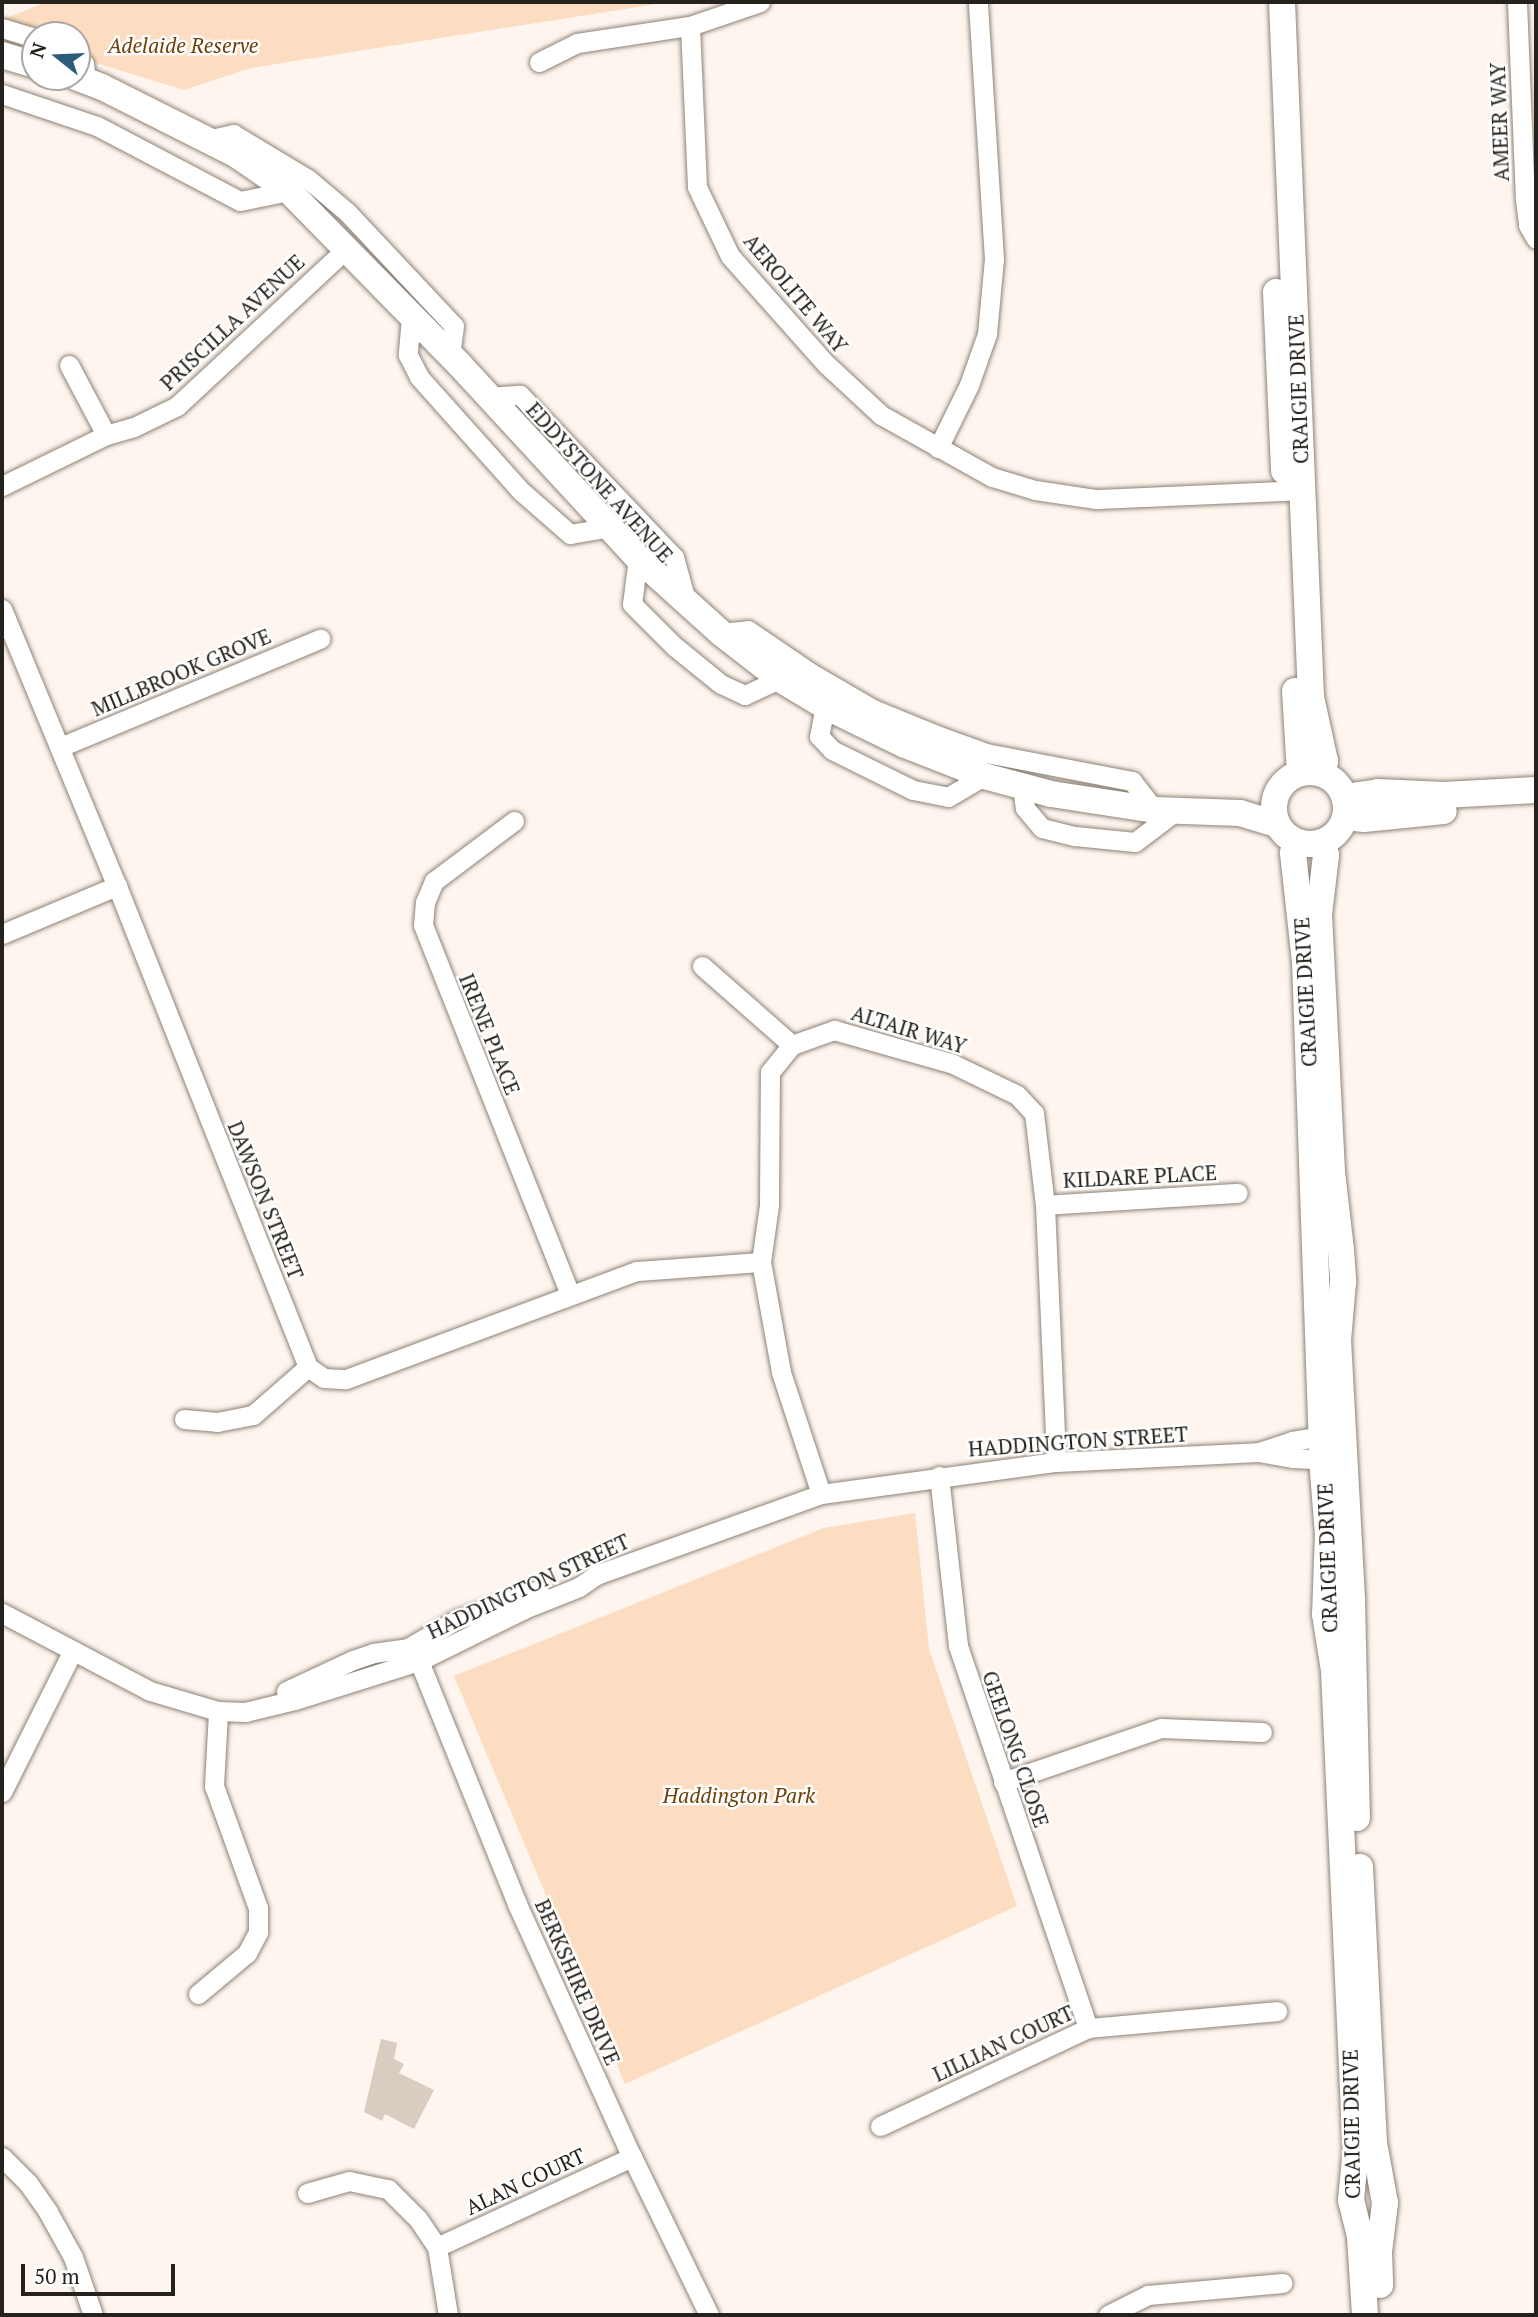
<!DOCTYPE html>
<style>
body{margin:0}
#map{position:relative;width:1538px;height:2317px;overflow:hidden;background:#fdf5ee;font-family:"PT Serif",serif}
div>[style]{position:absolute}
.green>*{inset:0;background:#fcddc1}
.building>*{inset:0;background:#d9ccc0}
.roads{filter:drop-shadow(0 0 2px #8e8276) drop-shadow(0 0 2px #8e8276)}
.street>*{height:19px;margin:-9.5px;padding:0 9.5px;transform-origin:9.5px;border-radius:9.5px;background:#fff}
.secondary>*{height:26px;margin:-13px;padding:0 13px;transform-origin:13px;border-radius:13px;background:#fff}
.secondary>.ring{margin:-13px;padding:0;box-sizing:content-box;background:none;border:26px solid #fff;border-radius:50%}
span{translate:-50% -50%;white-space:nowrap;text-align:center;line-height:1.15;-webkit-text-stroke:5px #fff;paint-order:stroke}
.park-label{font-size:21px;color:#6d4109;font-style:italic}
.street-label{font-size:21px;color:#25211c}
.frame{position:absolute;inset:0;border:4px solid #25211c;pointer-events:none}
.north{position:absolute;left:21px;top:21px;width:70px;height:70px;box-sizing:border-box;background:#fff;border:2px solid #a8a6a4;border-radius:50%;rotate:288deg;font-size:19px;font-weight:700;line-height:28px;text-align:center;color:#25211c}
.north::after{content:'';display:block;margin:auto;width:24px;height:32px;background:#2b5d7a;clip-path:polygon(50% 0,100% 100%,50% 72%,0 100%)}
.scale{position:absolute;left:21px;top:2264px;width:154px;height:32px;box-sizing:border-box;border:4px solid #25211c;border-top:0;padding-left:9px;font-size:21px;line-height:24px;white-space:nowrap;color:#25211c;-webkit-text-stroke:5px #fff;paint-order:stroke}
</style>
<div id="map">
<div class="green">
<i style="clip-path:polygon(46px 2px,669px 2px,251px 68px,184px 90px,77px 57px,77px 35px,35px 35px,2px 20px)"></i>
<i style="clip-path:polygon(915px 1513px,929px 1649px,1017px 1906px,625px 2084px,454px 1676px,824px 1528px)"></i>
</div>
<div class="building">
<i style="clip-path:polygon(381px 2039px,397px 2043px,394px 2059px,404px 2064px,399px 2073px,434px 2090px,414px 2129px,385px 2114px,382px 2121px,364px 2112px)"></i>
</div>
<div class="roads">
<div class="street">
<i style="left:760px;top:2px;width:74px;rotate:161.1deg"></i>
<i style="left:690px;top:26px;width:161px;rotate:87.5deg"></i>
<i style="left:697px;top:187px;width:76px;rotate:64.4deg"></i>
<i style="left:730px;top:256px;width:144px;rotate:48.4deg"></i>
<i style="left:826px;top:364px;width:75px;rotate:42.8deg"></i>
<i style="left:881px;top:415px;width:127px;rotate:29.2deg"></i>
<i style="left:992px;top:477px;width:45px;rotate:16.8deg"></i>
<i style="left:1035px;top:490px;width:62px;rotate:8.4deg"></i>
<i style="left:1096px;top:499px;width:205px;rotate:-2.5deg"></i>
<i style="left:1517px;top:2px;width:197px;rotate:87.7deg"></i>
<i style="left:1525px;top:199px;width:26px;rotate:83deg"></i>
<i style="left:1528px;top:225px;width:16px;rotate:60deg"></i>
<i style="left:2px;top:28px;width:34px;rotate:17deg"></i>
<i style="left:77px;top:57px;width:10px;rotate:45deg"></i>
<i style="left:84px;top:64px;width:16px;rotate:83deg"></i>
<i style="left:539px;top:62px;width:42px;rotate:-26.6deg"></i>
<i style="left:577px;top:43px;width:114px;rotate:-8.6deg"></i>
<i style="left:2px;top:94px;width:100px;rotate:18.6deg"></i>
<i style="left:97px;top:126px;width:161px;rotate:27.7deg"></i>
<i style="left:240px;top:201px;width:50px;rotate:-11.5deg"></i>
<i style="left:207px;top:140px;width:27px;rotate:-13deg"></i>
<i style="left:233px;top:134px;width:87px;rotate:31deg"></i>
<i style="left:308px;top:179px;width:51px;rotate:40.2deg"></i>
<i style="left:347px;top:212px;width:156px;rotate:46.8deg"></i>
<i style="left:454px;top:326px;width:29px;rotate:98deg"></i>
<i style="left:411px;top:317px;width:38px;rotate:95deg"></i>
<i style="left:408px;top:355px;width:25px;rotate:63deg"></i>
<i style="left:419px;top:377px;width:154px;rotate:48.2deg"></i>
<i style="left:522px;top:492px;width:64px;rotate:41.2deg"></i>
<i style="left:570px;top:534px;width:42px;rotate:-9.7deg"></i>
<i style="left:69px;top:365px;width:79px;rotate:62.1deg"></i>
<i style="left:488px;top:397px;width:32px;rotate:-4deg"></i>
<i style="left:520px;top:395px;width:224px;rotate:46.5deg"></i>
<i style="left:674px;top:557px;width:46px;rotate:74.7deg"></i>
<i style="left:938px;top:448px;width:70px;rotate:-63.8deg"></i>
<i style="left:969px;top:385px;width:54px;rotate:-70.6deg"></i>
<i style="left:987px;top:334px;width:75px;rotate:-84.7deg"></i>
<i style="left:994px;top:259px;width:257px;rotate:-93.6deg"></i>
<i style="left:2px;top:486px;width:116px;rotate:-26.1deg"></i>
<i style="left:106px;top:435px;width:29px;rotate:-16deg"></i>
<i style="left:134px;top:427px;width:48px;rotate:-26deg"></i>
<i style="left:177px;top:406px;width:229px;rotate:-42.9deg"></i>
<i style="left:638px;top:558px;width:46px;rotate:97.4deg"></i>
<i style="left:632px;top:604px;width:59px;rotate:45deg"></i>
<i style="left:674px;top:646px;width:60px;rotate:39deg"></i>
<i style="left:721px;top:684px;width:26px;rotate:25deg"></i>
<i style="left:745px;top:695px;width:38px;rotate:-25deg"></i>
<i style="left:2px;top:609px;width:300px;rotate:67.5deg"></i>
<i style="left:117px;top:886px;width:518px;rotate:68.34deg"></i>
<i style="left:308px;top:1367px;width:19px;rotate:35deg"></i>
<i style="left:324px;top:1378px;width:22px;rotate:3deg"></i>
<i style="left:346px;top:1379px;width:310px;rotate:-20.4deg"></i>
<i style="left:637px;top:1271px;width:124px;rotate:-4.2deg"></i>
<i style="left:721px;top:633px;width:27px;rotate:-6deg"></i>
<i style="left:748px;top:630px;width:76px;rotate:34.3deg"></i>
<i style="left:811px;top:673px;width:72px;rotate:30.1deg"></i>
<i style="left:873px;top:709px;width:71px;rotate:22.2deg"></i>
<i style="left:939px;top:736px;width:50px;rotate:19.9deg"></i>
<i style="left:986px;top:753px;width:149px;rotate:10.9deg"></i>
<i style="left:1132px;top:781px;width:37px;rotate:52deg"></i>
<i style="left:825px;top:706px;width:31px;rotate:101deg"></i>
<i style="left:819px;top:736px;width:19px;rotate:47deg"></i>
<i style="left:832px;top:750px;width:90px;rotate:26.3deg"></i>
<i style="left:913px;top:790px;width:36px;rotate:11deg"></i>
<i style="left:948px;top:797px;width:42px;rotate:-30.3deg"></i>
<i style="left:60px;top:747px;width:282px;rotate:-22.6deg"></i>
<i style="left:1022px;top:785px;width:23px;rotate:83deg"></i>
<i style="left:1025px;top:808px;width:26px;rotate:50deg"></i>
<i style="left:1042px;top:828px;width:34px;rotate:14deg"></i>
<i style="left:1075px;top:836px;width:60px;rotate:5.7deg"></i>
<i style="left:1135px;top:842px;width:53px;rotate:-37.3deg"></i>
<i style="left:514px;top:821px;width:100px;rotate:143.1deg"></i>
<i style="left:434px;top:881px;width:23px;rotate:113deg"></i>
<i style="left:425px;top:902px;width:23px;rotate:95deg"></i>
<i style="left:423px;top:925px;width:398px;rotate:68.3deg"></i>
<i style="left:2px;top:934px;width:125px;rotate:-22.7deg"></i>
<i style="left:702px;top:966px;width:120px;rotate:41.3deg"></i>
<i style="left:1045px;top:1205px;width:193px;rotate:-3.6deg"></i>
<i style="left:184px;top:1419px;width:33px;rotate:5deg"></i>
<i style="left:217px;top:1422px;width:37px;rotate:-11deg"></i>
<i style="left:253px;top:1415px;width:73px;rotate:-41.1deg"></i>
<i style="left:1262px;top:1451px;width:32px;rotate:-18deg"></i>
<i style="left:1292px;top:1441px;width:44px;rotate:-9.2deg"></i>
<i style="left:939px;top:1476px;width:171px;rotate:83.6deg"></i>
<i style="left:958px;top:1646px;width:404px;rotate:71.2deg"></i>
<i style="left:821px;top:1494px;width:128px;rotate:-108.2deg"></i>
<i style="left:781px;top:1372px;width:112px;rotate:-100.3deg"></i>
<i style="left:761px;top:1262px;width:58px;rotate:-82deg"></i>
<i style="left:769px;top:1205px;width:133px;rotate:-89.6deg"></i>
<i style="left:770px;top:1072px;width:35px;rotate:-51deg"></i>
<i style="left:792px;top:1045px;width:45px;rotate:-19.7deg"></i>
<i style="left:834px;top:1030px;width:124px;rotate:15.9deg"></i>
<i style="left:953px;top:1064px;width:71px;rotate:25.8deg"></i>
<i style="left:1017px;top:1095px;width:25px;rotate:47deg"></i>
<i style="left:1034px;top:1113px;width:93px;rotate:83.2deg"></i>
<i style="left:1045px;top:1205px;width:257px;rotate:87.5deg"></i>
<i style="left:2px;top:1613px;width:167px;rotate:27.8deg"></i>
<i style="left:150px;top:1691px;width:71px;rotate:16.4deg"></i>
<i style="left:218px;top:1711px;width:27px;rotate:2deg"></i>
<i style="left:245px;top:1712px;width:51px;rotate:-13.5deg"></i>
<i style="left:295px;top:1700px;width:130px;rotate:-17.5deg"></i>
<i style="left:419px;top:1661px;width:117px;rotate:-26.3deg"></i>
<i style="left:524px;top:1609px;width:59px;rotate:-21.8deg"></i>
<i style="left:579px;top:1587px;width:21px;rotate:-35deg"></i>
<i style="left:596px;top:1575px;width:239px;rotate:-19.8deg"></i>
<i style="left:821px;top:1494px;width:237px;rotate:-7.8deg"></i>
<i style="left:1056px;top:1462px;width:202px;rotate:-2.8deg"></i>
<i style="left:1258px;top:1452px;width:36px;rotate:10deg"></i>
<i style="left:1293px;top:1458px;width:41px;rotate:2.8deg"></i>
<i style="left:419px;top:1661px;width:262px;rotate:68deg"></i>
<i style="left:517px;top:1904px;width:278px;rotate:65.6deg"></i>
<i style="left:632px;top:2157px;width:176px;rotate:64deg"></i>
<i style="left:286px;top:1691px;width:74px;rotate:-24.8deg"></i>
<i style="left:353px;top:1660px;width:21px;rotate:-19deg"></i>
<i style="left:373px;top:1653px;width:35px;rotate:-8deg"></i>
<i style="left:408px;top:1648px;width:56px;rotate:-30.3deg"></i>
<i style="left:456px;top:1620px;width:88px;rotate:-19.9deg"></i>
<i style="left:1003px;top:1782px;width:167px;rotate:-18.9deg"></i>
<i style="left:1161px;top:1728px;width:101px;rotate:2.3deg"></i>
<i style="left:2px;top:1792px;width:157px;rotate:-63.4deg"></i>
<i style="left:198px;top:1994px;width:64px;rotate:-39.9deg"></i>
<i style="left:247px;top:1953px;width:24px;rotate:-62deg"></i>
<i style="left:258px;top:1932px;width:24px;rotate:-90deg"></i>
<i style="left:258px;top:1908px;width:130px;rotate:-109.8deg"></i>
<i style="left:214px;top:1786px;width:75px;rotate:-86.9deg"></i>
<i style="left:880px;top:2126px;width:230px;rotate:-25.2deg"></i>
<i style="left:1088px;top:2028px;width:190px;rotate:-5.1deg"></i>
<i style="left:2px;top:2157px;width:37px;rotate:45deg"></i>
<i style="left:28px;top:2183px;width:35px;rotate:55deg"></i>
<i style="left:48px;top:2212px;width:51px;rotate:60.9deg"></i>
<i style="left:73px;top:2257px;width:61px;rotate:71deg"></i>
<i style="left:307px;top:2193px;width:44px;rotate:-15.9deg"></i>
<i style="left:349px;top:2181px;width:40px;rotate:12deg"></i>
<i style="left:388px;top:2189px;width:42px;rotate:45deg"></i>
<i style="left:418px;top:2219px;width:34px;rotate:56deg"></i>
<i style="left:437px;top:2247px;width:69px;rotate:80.8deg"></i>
<i style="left:437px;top:2247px;width:215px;rotate:-24.8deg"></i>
<i style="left:1108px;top:2315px;width:45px;rotate:-26.6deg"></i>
<i style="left:1148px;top:2295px;width:135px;rotate:-5.1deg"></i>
</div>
<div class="secondary">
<i style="left:1282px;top:2px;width:696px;rotate:87.61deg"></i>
<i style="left:1311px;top:697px;width:66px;rotate:77.7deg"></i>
<i style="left:1325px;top:761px;width:13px;rotate:108deg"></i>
<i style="left:2px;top:55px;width:34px;rotate:17deg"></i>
<i style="left:76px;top:77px;width:28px;rotate:21deg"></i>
<i style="left:102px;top:87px;width:151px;rotate:26.7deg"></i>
<i style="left:237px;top:155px;width:63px;rotate:34.7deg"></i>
<i style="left:289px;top:191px;width:243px;rotate:45.5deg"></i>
<i style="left:459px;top:364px;width:264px;rotate:47.3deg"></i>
<i style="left:638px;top:558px;width:112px;rotate:42.1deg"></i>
<i style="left:721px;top:633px;width:75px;rotate:37.9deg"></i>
<i style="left:780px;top:679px;width:52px;rotate:31deg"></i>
<i style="left:825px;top:706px;width:89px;rotate:26deg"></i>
<i style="left:905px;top:745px;width:85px;rotate:21.4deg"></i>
<i style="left:984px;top:776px;width:69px;rotate:15deg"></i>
<i style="left:1051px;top:794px;width:105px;rotate:8.7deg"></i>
<i style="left:1155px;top:810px;width:85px;rotate:2deg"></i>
<i style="left:1240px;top:813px;width:39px;rotate:17deg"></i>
<i style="left:1276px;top:292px;width:179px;rotate:87.4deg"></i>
<i style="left:1295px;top:691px;width:82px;rotate:86.5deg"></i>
<i class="ring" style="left:1274px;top:772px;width:46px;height:46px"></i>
<i style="left:1344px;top:797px;width:34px;rotate:-8deg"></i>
<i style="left:1378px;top:792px;width:66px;rotate:2.6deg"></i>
<i style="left:1444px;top:795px;width:92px;rotate:-3.1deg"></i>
<i style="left:1345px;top:817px;width:19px;rotate:6deg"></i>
<i style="left:1364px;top:819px;width:80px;rotate:-5.7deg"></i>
<i style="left:1296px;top:842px;width:11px;rotate:105deg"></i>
<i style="left:1293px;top:853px;width:109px;rotate:83.7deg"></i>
<i style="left:1305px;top:961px;width:499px;rotate:88deg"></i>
<i style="left:1322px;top:1460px;width:74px;rotate:85.4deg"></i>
<i style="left:1328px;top:1534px;width:80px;rotate:92.1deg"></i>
<i style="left:1325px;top:1614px;width:58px;rotate:81deg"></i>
<i style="left:1334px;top:1671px;width:478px;rotate:87.4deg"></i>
<i style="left:1356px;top:2148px;width:52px;rotate:95.5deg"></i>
<i style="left:1351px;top:2200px;width:38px;rotate:76deg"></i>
<i style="left:1360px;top:2237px;width:78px;rotate:86.3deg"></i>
<i style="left:1323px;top:842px;width:13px;rotate:77deg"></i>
<i style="left:1326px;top:855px;width:60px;rotate:96.7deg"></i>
<i style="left:1319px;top:915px;width:257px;rotate:87.1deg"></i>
<i style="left:1332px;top:1172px;width:79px;rotate:83.4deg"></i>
<i style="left:1341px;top:1250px;width:32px;rotate:86deg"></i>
<i style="left:1343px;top:1282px;width:58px;rotate:94.9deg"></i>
<i style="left:1338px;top:1340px;width:261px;rotate:86.9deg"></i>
<i style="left:1352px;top:1601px;width:217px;rotate:88.7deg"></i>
<i style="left:1360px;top:1867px;width:276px;rotate:87.1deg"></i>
<i style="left:1374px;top:2143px;width:61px;rotate:79.6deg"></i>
<i style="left:1385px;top:2203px;width:49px;rotate:97deg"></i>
<i style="left:1379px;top:2252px;width:33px;rotate:88deg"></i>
</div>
</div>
<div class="park-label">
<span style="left:183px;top:45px">Adelaide Reserve</span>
<span style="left:739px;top:1795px">Haddington Park</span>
</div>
<div class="street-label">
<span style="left:1499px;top:122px;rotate:-92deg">AMEER WAY</span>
<span style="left:796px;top:293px;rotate:50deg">AEROLITE WAY</span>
<span style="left:232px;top:322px;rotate:-43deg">PRISCILLA AVENUE</span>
<span style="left:1298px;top:389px;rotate:-92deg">CRAIGIE DRIVE</span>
<span style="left:600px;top:482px;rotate:48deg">EDDYSTONE AVENUE</span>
<span style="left:181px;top:672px;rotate:-23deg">MILLBROOK GROVE</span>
<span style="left:1305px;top:992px;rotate:-93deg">CRAIGIE DRIVE</span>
<span style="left:909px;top:1029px;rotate:17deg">ALTAIR WAY</span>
<span style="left:490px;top:1034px;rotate:68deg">IRENE PLACE</span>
<span style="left:1140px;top:1176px;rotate:-3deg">KILDARE PLACE</span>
<span style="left:266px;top:1200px;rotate:68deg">DAWSON STREET</span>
<span style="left:1078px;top:1441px;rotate:-4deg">HADDINGTON STREET</span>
<span style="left:1327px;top:1558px;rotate:-92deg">CRAIGIE DRIVE</span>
<span style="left:528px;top:1586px;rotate:-25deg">HADDINGTON STREET</span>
<span style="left:1016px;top:1749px;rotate:71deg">GEELONG CLOSE</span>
<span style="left:578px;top:1982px;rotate:66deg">BERKSHIRE DRIVE</span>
<span style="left:1003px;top:2043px;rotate:-25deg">LILLIAN COURT</span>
<span style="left:1351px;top:2124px;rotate:-91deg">CRAIGIE DRIVE</span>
<span style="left:525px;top:2181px;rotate:-25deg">ALAN COURT</span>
</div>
<div class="frame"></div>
<div class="north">N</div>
<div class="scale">50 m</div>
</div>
